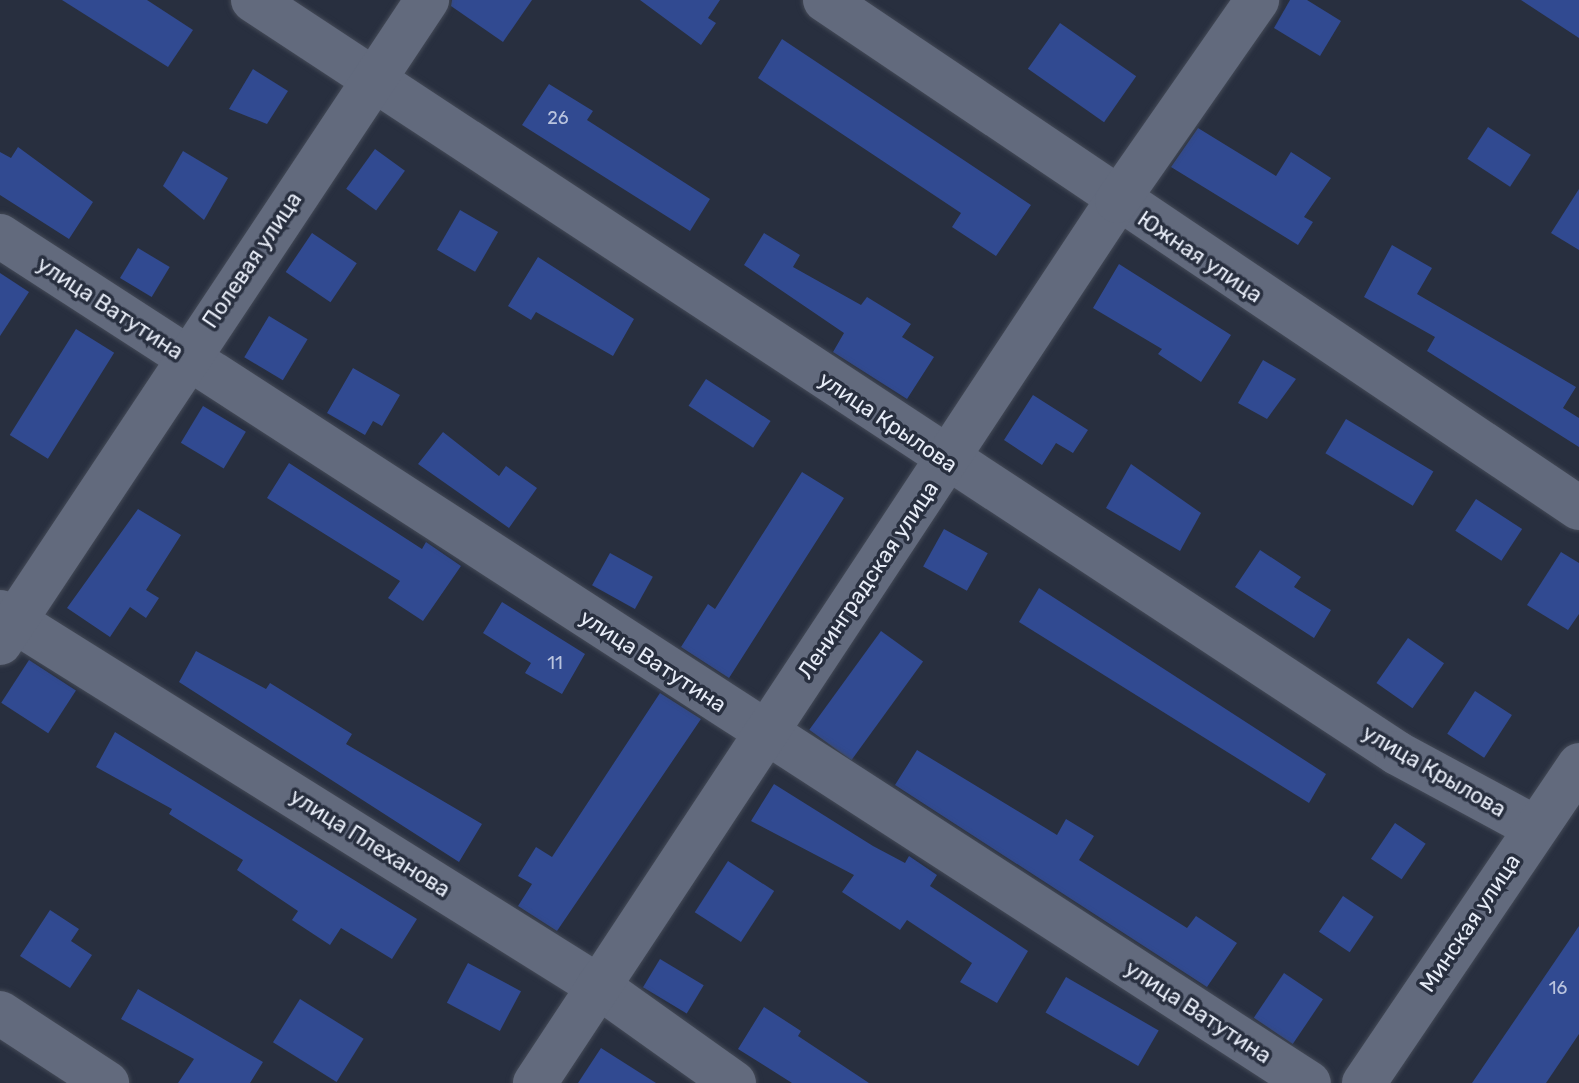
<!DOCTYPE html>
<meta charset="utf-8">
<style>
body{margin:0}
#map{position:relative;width:1579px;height:1083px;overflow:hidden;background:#282f3f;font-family:Rubik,sans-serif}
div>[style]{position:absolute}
.building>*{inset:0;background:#314a91;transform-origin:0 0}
.roads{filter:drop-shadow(0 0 2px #444a57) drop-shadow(0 0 2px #444a57)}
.minor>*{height:44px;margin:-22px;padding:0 22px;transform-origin:22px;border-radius:22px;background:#626a7d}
span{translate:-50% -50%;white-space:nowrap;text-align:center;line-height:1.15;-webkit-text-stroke:7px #282f3f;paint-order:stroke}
.number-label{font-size:18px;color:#bac4de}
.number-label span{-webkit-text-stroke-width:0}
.street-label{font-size:22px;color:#e7ecf7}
</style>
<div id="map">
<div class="building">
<i style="clip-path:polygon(62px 0,147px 0,193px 30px,168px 67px)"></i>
<i style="clip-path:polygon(452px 0,532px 0,503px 42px,451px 6px)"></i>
<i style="clip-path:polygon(640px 0,720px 0,708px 18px,716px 23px,701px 45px)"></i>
<i style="clip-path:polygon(1290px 0,1307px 0,1341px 21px,1320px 56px,1274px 28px)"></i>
<i style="clip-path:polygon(1521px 0,1579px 0,1579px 38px)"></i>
<i style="left:1060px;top:23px;width:93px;height:56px;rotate:35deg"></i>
<i style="clip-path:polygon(782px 39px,1031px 205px,996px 256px,952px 227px,961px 213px,758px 78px)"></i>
<i style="clip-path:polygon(253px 69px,288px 91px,267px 124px,229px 109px)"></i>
<i style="clip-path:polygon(549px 84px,593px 111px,587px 120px,710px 199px,690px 231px,522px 125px)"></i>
<i style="left:1488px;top:127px;width:51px;height:38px;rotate:33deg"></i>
<i style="clip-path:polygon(1198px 128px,1276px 176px,1291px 152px,1331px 178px,1304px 217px,1313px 222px,1298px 245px,1171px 167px)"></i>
<i style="clip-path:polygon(18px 147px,93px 202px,69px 239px,0 195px,0 152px,11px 158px)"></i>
<i style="left:375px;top:149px;width:37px;height:49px;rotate:36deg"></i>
<i style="clip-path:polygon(183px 151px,228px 178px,204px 220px,163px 186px)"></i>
<i style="clip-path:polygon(1579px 189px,1579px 250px,1551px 233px)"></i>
<i style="left:460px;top:210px;width:44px;height:46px;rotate:30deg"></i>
<i style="left:312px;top:233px;width:54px;height:47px;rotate:34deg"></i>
<i style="clip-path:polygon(764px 233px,800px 255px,793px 267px,861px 305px,867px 297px,911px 324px,902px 337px,934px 357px,907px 399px,833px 352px,844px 333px,744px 265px)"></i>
<i style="clip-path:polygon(1392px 245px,1432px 268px,1417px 294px,1576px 387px,1563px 408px,1579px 418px,1579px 447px,1427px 351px,1435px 337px,1364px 297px)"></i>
<i style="left:138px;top:248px;width:37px;height:35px;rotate:31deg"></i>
<i style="clip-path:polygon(538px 257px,634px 319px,613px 356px,536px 312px,531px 320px,508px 306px)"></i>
<i style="clip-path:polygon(1119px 264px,1231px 335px,1201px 382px,1158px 354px,1162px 349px,1093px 308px)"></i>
<i style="clip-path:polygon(0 273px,29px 292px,0 336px)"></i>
<i style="left:269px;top:316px;width:45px;height:48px;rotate:31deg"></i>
<i style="left:76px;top:329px;width:45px;height:125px;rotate:32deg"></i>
<i style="clip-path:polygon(1263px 360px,1296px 379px,1267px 419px,1238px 403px)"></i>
<i style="clip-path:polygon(353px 368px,400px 395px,382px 426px,373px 421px,365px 435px,327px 413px)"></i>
<i style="left:706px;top:379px;width:77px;height:32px;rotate:33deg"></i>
<i style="clip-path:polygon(1033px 395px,1088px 430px,1073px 453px,1056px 443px,1042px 465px,1004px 440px)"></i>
<i style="left:203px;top:406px;width:50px;height:43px;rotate:31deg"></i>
<i style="left:1346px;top:419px;width:102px;height:40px;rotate:31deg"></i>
<i style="clip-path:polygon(443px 432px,499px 476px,506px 466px,537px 488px,509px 528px,418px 464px)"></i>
<i style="clip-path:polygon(289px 463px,422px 549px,426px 542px,461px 566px,423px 621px,388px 598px,400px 581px,267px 498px)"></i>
<i style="clip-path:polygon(1131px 464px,1201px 513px,1180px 551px,1106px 508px)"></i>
<i style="clip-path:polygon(802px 472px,844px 498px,729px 678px,681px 647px,708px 604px,715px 609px)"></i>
<i style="left:1476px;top:499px;width:55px;height:38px;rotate:33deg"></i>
<i style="clip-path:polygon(138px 509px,181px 535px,146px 590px,159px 598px,146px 618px,130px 607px,110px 637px,67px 608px)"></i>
<i style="left:944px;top:529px;width:50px;height:43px;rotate:29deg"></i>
<i style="clip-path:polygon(1260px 550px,1301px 577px,1294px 587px,1331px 610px,1314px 638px,1235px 587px)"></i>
<i style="clip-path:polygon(1561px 552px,1579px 563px,1579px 614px,1568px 630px,1527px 605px)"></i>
<i style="left:610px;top:553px;width:49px;height:37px;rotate:29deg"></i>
<i style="clip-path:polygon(1039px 588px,1326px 774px,1309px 803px,1019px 622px)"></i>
<i style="clip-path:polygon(502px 602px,585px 654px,562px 694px,525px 673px,531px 663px,483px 633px)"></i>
<i style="left:881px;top:631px;width:52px;height:122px;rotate:36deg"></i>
<i style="left:1408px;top:638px;width:44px;height:55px;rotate:35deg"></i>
<i style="clip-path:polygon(196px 651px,266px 689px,270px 683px,352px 734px,346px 744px,482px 824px,459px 862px,179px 682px)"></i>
<i style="left:29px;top:660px;width:56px;height:51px;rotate:33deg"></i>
<i style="left:1475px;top:691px;width:44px;height:51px;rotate:33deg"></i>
<i style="clip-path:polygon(660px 693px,701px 719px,557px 931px,518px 906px,532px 884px,518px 876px,536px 847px,552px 857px)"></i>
<i style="clip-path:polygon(115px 732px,417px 919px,392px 959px,341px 928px,330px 945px,292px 920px,298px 911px,237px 870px,243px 860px,169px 814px,172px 809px,96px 767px)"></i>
<i style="clip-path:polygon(917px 750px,1057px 835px,1066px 819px,1094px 836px,1079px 860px,1187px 928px,1196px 916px,1237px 943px,1207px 987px,895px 785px)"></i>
<i style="clip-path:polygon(774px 784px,873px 846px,905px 863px,909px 856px,937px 875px,930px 886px,1028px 951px,997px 1003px,960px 982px,972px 963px,907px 920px,900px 930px,842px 892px,854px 875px,751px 821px)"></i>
<i style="left:1395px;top:823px;width:37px;height:43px;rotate:34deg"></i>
<i style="left:728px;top:861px;width:55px;height:61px;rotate:33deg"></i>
<i style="left:1343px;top:896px;width:37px;height:43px;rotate:34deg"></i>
<i style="clip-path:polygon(50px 910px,79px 929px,71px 941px,92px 955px,70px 988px,20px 956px)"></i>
<i style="clip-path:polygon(1579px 926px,1579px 1034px,1546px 1083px,1472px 1083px)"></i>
<i style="left:660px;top:959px;width:51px;height:33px;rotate:31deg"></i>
<i style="left:468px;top:963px;width:60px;height:45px;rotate:28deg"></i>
<i style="left:1284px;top:973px;width:47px;height:54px;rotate:34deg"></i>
<i style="left:1066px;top:977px;width:107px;height:41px;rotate:30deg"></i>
<i style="clip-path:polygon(138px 989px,263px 1062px,250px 1083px,178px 1083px,194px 1059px,121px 1019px)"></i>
<i style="left:300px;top:999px;width:75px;height:51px;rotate:32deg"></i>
<i style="clip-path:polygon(764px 1007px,801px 1031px,798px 1036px,869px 1083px,792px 1083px,738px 1049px)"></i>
<i style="clip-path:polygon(601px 1048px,656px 1083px,578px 1083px)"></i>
</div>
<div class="roads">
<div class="minor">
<i style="left:253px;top:0;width:1370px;rotate:33.35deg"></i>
<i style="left:1397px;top:753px;width:156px;rotate:28.4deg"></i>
<i style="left:825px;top:0;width:909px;rotate:33.97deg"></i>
<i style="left:0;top:236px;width:1559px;rotate:32.91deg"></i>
<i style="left:0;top:612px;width:705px;rotate:32.02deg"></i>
<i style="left:598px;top:986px;width:167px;rotate:35.5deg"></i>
<i style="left:0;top:643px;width:772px;rotate:-56.41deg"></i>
<i style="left:0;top:1013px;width:128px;rotate:33.2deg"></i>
<i style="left:535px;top:1083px;width:1057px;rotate:-56.58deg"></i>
<i style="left:1117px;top:201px;width:245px;rotate:-55.1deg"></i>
<i style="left:1364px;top:1083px;width:384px;rotate:-55.9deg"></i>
</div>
</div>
<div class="number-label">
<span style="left:558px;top:118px">26</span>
<span style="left:555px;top:663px">11</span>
<span style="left:1558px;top:988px">16</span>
</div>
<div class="street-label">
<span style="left:1200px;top:257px;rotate:34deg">Южная улица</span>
<span style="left:252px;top:260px;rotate:-56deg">Полевая улица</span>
<span style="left:110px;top:308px;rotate:33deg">улица Ватутина</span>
<span style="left:888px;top:422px;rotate:34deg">улица Крылова</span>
<span style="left:868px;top:580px;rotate:-56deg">Ленинградская улица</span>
<span style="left:653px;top:661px;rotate:33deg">улица Ватутина</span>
<span style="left:1434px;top:771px;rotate:30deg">улица Крылова</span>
<span style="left:370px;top:843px;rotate:32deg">улица Плеханова</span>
<span style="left:1470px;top:923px;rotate:-56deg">Минская улица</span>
<span style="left:1198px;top:1012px;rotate:33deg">улица Ватутина</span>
</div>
</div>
